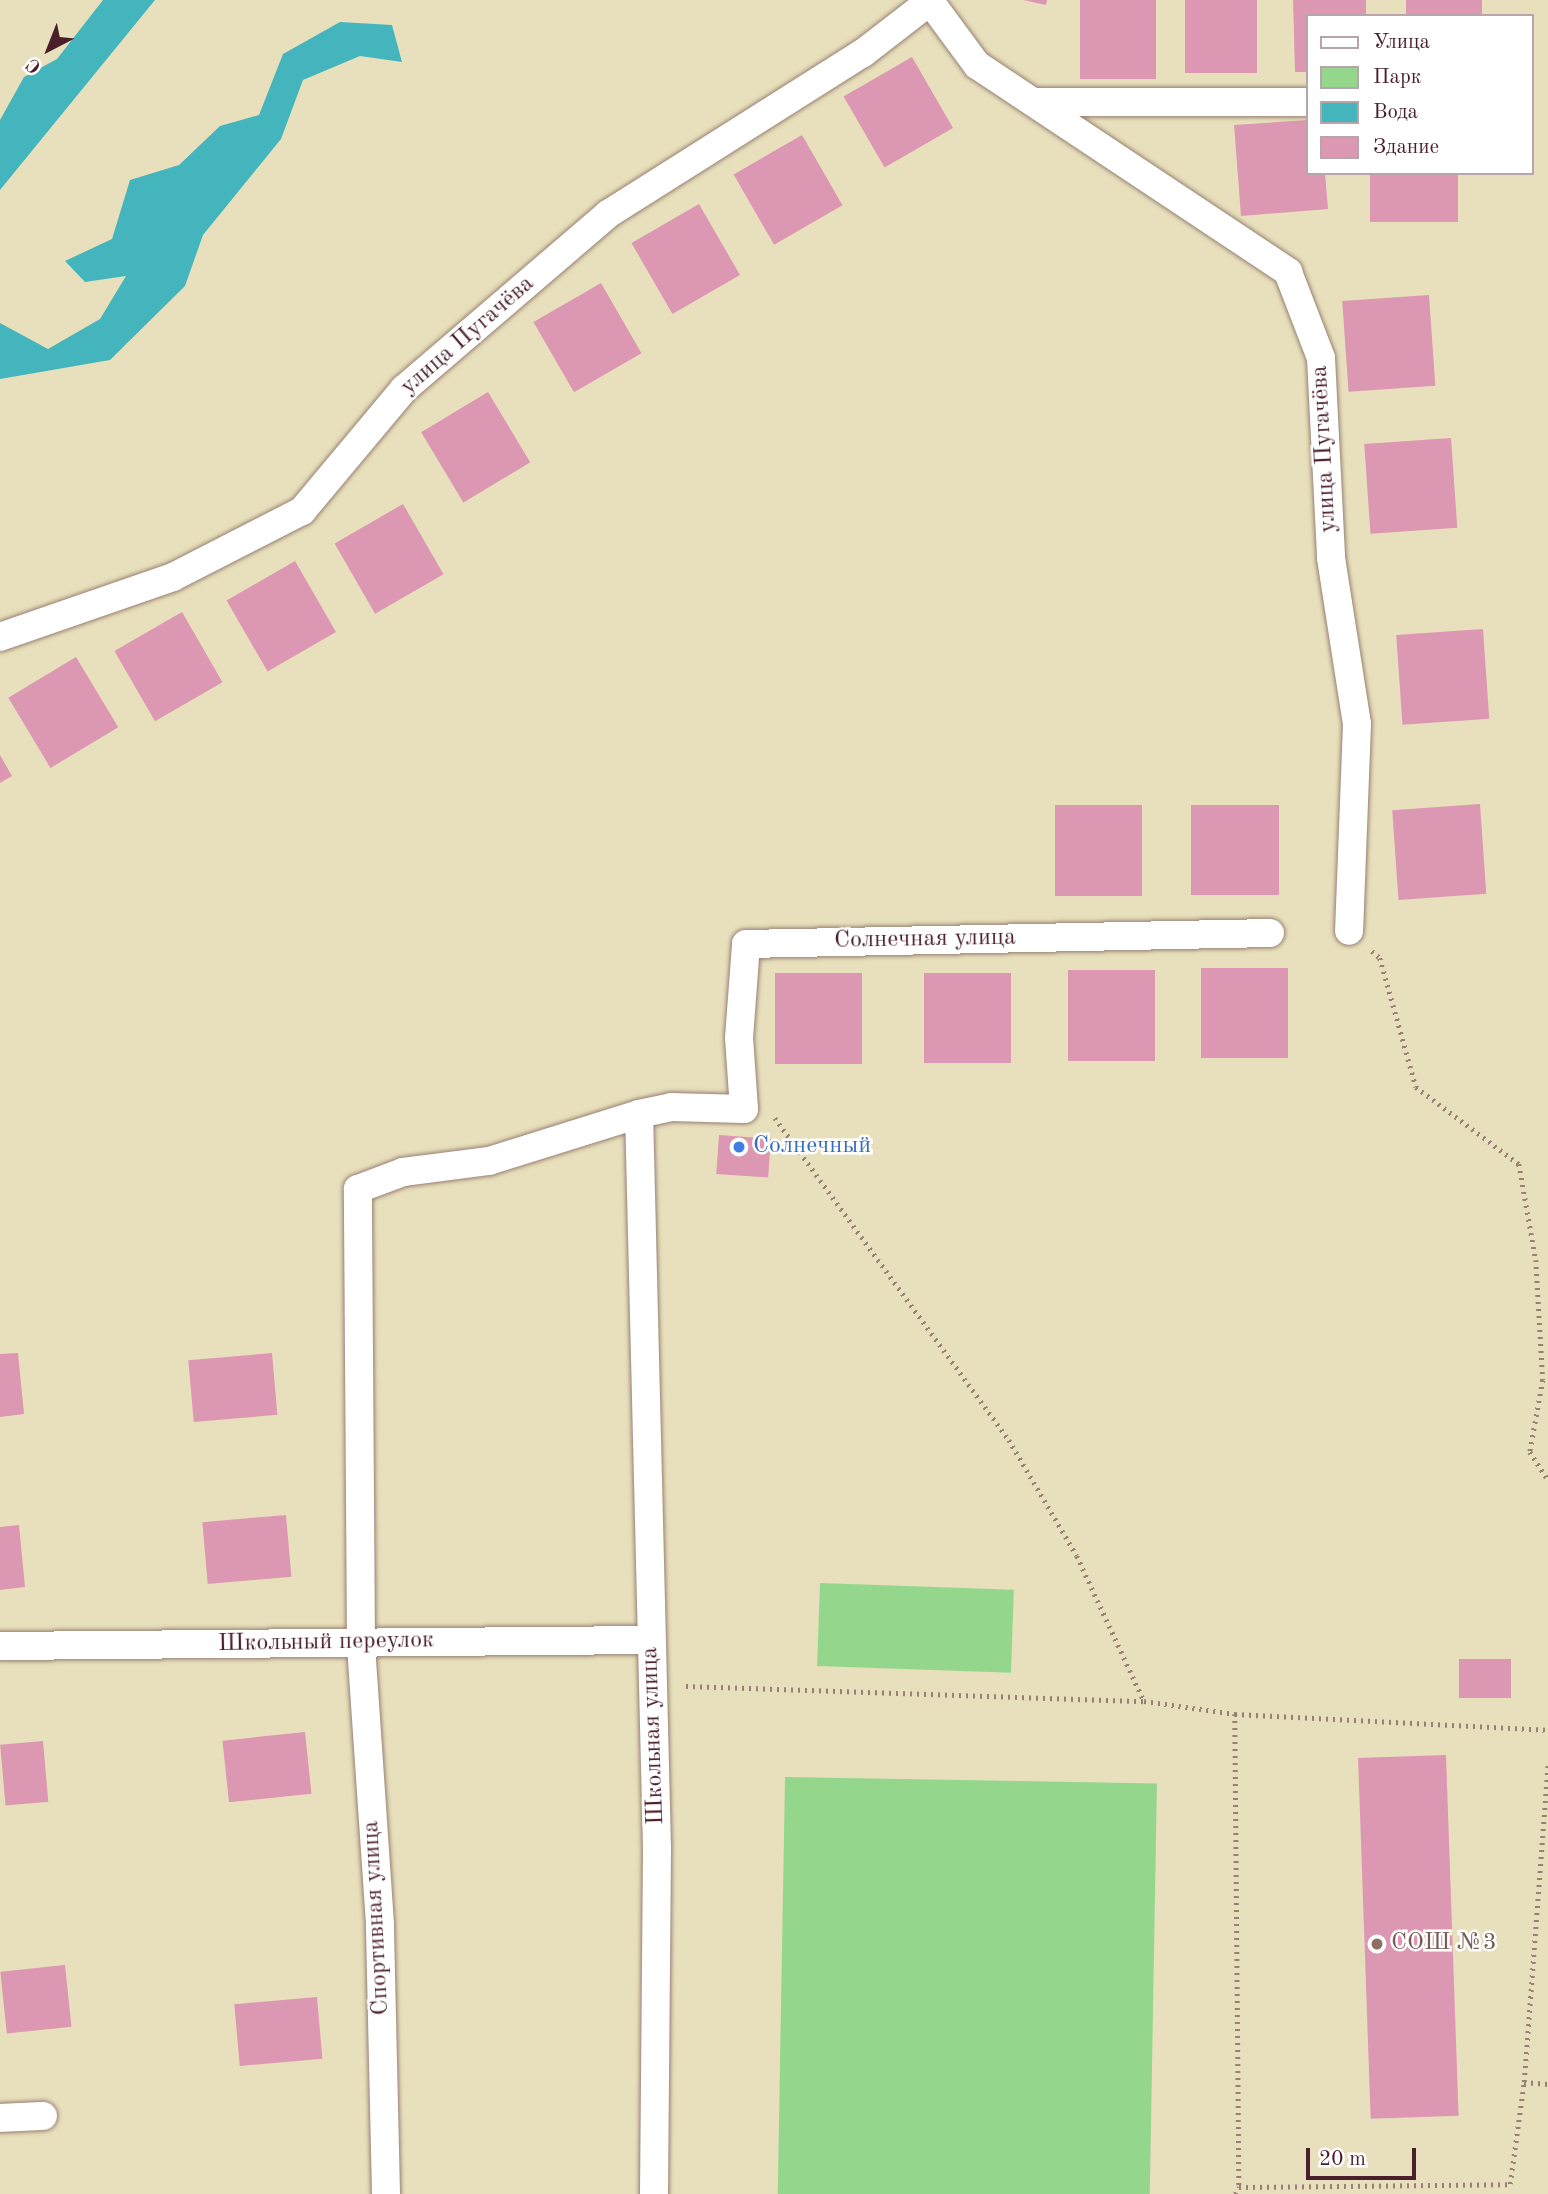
<!DOCTYPE html>
<meta charset="utf-8">
<style>
body{margin:0}
#map{position:relative;width:1548px;height:2194px;overflow:hidden;background:#e8e0bc;font-family:"Old Standard TT",serif}
div>[style]{position:absolute}
.green>*{inset:0;background:#95d68d;transform-origin:0 0}
.water>*{inset:0;background:#45b5bd}
.building>*{inset:0;background:#dc97b3;transform-origin:0 0}
.path>*{height:4.5px;margin-top:-2.25px;transform-origin:0;background:repeating-linear-gradient(90deg,#998074 0 2px,transparent 0 7px)}
.roads{filter:drop-shadow(0 0 2px #998074) drop-shadow(0 0 2px #998074)}
.minor>*{height:28px;margin:-14px;padding:0 14px;transform-origin:14px;border-radius:14px;background:#fff}
.dots>*{width:19px;height:19px;translate:-50% -50%;box-sizing:border-box;border:4px solid #fff;border-radius:50%}
span{translate:-50% -50%;white-space:nowrap;text-align:center;line-height:1.15;-webkit-text-stroke:5px #fff;paint-order:stroke}
.street-label{font-size:24px;color:#4a1f2b}
.shop-label{font-size:24px;color:#366cbe}
.left{translate:0 -50%;text-align:left}
.education-label{font-size:24px;color:#785e54}
.legend{position:absolute;left:1306px;top:14px;width:228px;height:161px;box-sizing:border-box;background:#fff;border:2px solid #b7a5aa;margin:0;padding:9px 12px;list-style:none;font-size:21px;color:#4a1f2b}
.legend li{display:flex;align-items:center;gap:14px;height:35px}
.legend b{width:35px;border:2px solid #b7a5aa}
.north{position:absolute;left:14px;top:14px;width:70px;height:70px;-webkit-text-stroke:5px #fff;paint-order:stroke;rotate:222deg;font-size:19px;font-weight:700;line-height:28px;text-align:center;color:#4a1f2b}
.north::after{content:'';display:block;margin:auto;width:24px;height:32px;background:#4a1f2b;clip-path:polygon(50% 0,100% 100%,50% 72%,0 100%)}
.scale{position:absolute;left:1306px;top:2148px;width:110px;height:32px;box-sizing:border-box;border:4px solid #4a1f2b;border-top:0;padding-left:9px;font-size:21px;line-height:24px;white-space:nowrap;color:#4a1f2b;-webkit-text-stroke:5px #fff;paint-order:stroke}
</style>
<div id="map">
<div class="green">
<i style="left:820px;top:1583px;width:194px;height:83px;rotate:2deg"></i>
<i style="left:785px;top:1777px;width:372px;height:417px;rotate:1deg"></i>
</div>
<div class="water">
<i style="clip-path:polygon(103px 0,155px 0,0 190px,0 120px,24px 77px,57px 59px)"></i>
<i style="clip-path:polygon(340px 22px,392px 25px,402px 62px,360px 56px,303px 80px,281px 139px,203px 235px,185px 286px,110px 360px,0 379px,0 323px,48px 349px,100px 319px,126px 276px,85px 282px,65px 261px,112px 239px,130px 180px,179px 165px,220px 126px,259px 115px,283px 54px)"></i>
</div>
<div class="building">
<i style="clip-path:polygon(1023px 0,1047px 0,1046px 5px)"></i>
<i style="left:1080px;top:0;width:76px;height:79px"></i>
<i style="left:1185px;top:0;width:72px;height:73px"></i>
<i style="clip-path:polygon(1293px 0,1366px 0,1366px 16px,1308px 16px,1308px 72px,1295px 72px)"></i>
<i style="left:1406px;top:0;width:76px;height:16px"></i>
<i style="left:912px;top:57px;width:82px;height:79px;rotate:60deg"></i>
<i style="clip-path:polygon(1308px 120px,1308px 173px,1325px 173px,1328px 209px,1241px 216px,1234px 125px)"></i>
<i style="left:802px;top:135px;width:81px;height:79px;rotate:60deg"></i>
<i style="left:1370px;top:173px;width:88px;height:49px"></i>
<i style="left:699px;top:204px;width:82px;height:78px;rotate:60deg"></i>
<i style="left:601px;top:283px;width:81px;height:78px;rotate:60deg"></i>
<i style="left:1429px;top:295px;width:91px;height:87px;rotate:86deg"></i>
<i style="left:488px;top:392px;width:82px;height:78px;rotate:59deg"></i>
<i style="left:1451px;top:438px;width:90px;height:87px;rotate:86deg"></i>
<i style="left:403px;top:504px;width:81px;height:79px;rotate:60deg"></i>
<i style="left:295px;top:561px;width:82px;height:79px;rotate:60deg"></i>
<i style="left:182px;top:612px;width:81px;height:78px;rotate:60deg"></i>
<i style="left:1483px;top:629px;width:90px;height:87px;rotate:86deg"></i>
<i style="left:76px;top:657px;width:82px;height:79px;rotate:59deg"></i>
<i style="clip-path:polygon(0 755px,12px 776px,0 783px)"></i>
<i style="left:1480px;top:804px;width:90px;height:88px;rotate:86deg"></i>
<i style="left:1055px;top:805px;width:87px;height:91px"></i>
<i style="left:1191px;top:805px;width:88px;height:90px"></i>
<i style="left:1201px;top:968px;width:87px;height:90px"></i>
<i style="left:1068px;top:970px;width:87px;height:91px"></i>
<i style="left:775px;top:973px;width:87px;height:91px"></i>
<i style="left:924px;top:973px;width:87px;height:90px"></i>
<i style="left:719px;top:1135px;width:52px;height:39px;rotate:4deg"></i>
<i style="clip-path:polygon(18px 1353px,24px 1414px,0 1417px,0 1354px)"></i>
<i style="left:272px;top:1353px;width:62px;height:84px;rotate:85deg"></i>
<i style="left:286px;top:1515px;width:62px;height:84px;rotate:85deg"></i>
<i style="clip-path:polygon(19px 1525px,25px 1587px,0 1590px,0 1527px)"></i>
<i style="left:1459px;top:1659px;width:52px;height:39px"></i>
<i style="left:305px;top:1732px;width:62px;height:83px;rotate:84deg"></i>
<i style="left:43px;top:1741px;width:61px;height:43px;rotate:85deg"></i>
<i style="left:1446px;top:1755px;width:361px;height:88px;rotate:88deg"></i>
<i style="left:65px;top:1965px;width:62px;height:65px;rotate:84deg"></i>
<i style="left:317px;top:1997px;width:62px;height:83px;rotate:85deg"></i>
</div>
<div class="path">
<i style="left:1372px;top:951px;width:11px;rotate:41deg"></i>
<i style="left:1380px;top:958px;width:134px;rotate:74.4deg"></i>
<i style="left:1416px;top:1087px;width:129px;rotate:36.8deg"></i>
<i style="left:1519px;top:1164px;width:97px;rotate:80deg"></i>
<i style="left:1536px;top:1260px;width:120px;rotate:86.7deg"></i>
<i style="left:1543px;top:1380px;width:73px;rotate:100.2deg"></i>
<i style="left:1530px;top:1452px;width:33px;rotate:57deg"></i>
<i style="left:775px;top:1118px;width:398px;rotate:54deg"></i>
<i style="left:1009px;top:1440px;width:134px;rotate:59.6deg"></i>
<i style="left:1077px;top:1556px;width:160px;rotate:65.2deg"></i>
<i style="left:686px;top:1686px;width:458px;rotate:1.9deg"></i>
<i style="left:1144px;top:1701px;width:92px;rotate:8.1deg"></i>
<i style="left:1235px;top:1714px;width:313px;rotate:2.9deg"></i>
<i style="left:1235px;top:1714px;width:473px;rotate:89.5deg"></i>
<i style="left:1239px;top:2187px;width:271px;rotate:-0.6deg"></i>
<i style="left:1510px;top:2184px;width:103px;rotate:-82.2deg"></i>
<i style="left:1524px;top:2082px;width:24px;rotate:5deg"></i>
<i style="left:1524px;top:2082px;width:317px;rotate:-85.7deg"></i>
<i style="left:1235px;top:2194px;width:8px;rotate:-60deg"></i>
</div>
<div class="roads">
<div class="minor">
<i style="left:929px;top:0;width:81px;rotate:53.6deg"></i>
<i style="left:977px;top:65px;width:374px;rotate:33.6deg"></i>
<i style="left:1288px;top:272px;width:92px;rotate:69deg"></i>
<i style="left:1321px;top:358px;width:200px;rotate:87.1deg"></i>
<i style="left:1331px;top:558px;width:168px;rotate:81.1deg"></i>
<i style="left:1357px;top:724px;width:207px;rotate:92.2deg"></i>
<i style="left:1038px;top:102px;width:270px"></i>
<i style="left:0;top:637px;width:183px;rotate:-19.1deg"></i>
<i style="left:173px;top:577px;width:145px;rotate:-27.1deg"></i>
<i style="left:302px;top:511px;width:159px;rotate:-50.1deg"></i>
<i style="left:404px;top:389px;width:269px;rotate:-40.6deg"></i>
<i style="left:608px;top:214px;width:302px;rotate:-32.3deg"></i>
<i style="left:863px;top:53px;width:83px;rotate:-37.7deg"></i>
<i style="left:0;top:1646px;width:651px;rotate:-0.53deg"></i>
<i style="left:0;top:2118px;width:43px;rotate:-2.7deg"></i>
<i style="left:386px;top:2194px;width:270px;rotate:-91.3deg"></i>
<i style="left:380px;top:1924px;width:283px;rotate:-93.9deg"></i>
<i style="left:361px;top:1642px;width:453px;rotate:-90.4deg"></i>
<i style="left:358px;top:1189px;width:48px;rotate:-20.7deg"></i>
<i style="left:403px;top:1172px;width:87px;rotate:-7.3deg"></i>
<i style="left:489px;top:1161px;width:157px;rotate:-17.4deg"></i>
<i style="left:654px;top:2194px;width:346px;rotate:-89.5deg"></i>
<i style="left:657px;top:1848px;width:734px;rotate:-91.4deg"></i>
<i style="left:639px;top:1114px;width:33px;rotate:-12deg"></i>
<i style="left:671px;top:1107px;width:73px;rotate:1.6deg"></i>
<i style="left:744px;top:1109px;width:71px;rotate:-94deg"></i>
<i style="left:739px;top:1038px;width:94px;rotate:-85.7deg"></i>
<i style="left:746px;top:944px;width:524px;rotate:-1.2deg"></i>
</div>
</div>
<div class="dots">
<i style="left:739px;top:1147px;background:#3f7fe0"></i>
<i style="left:1377px;top:1944px;background:#8d6e63"></i>
</div>
<div class="street-label">
<span style="left:468px;top:336px;rotate:-41deg">улица Пугачёва</span>
<span style="left:1325px;top:449px;rotate:-93deg">улица Пугачёва</span>
<span style="left:925px;top:940px;rotate:-1deg">Солнечная улица</span>
<span style="left:326px;top:1643px;rotate:-1deg">Школьный переулок</span>
<span style="left:654px;top:1736px;rotate:-92deg">Школьная улица</span>
<span style="left:377px;top:1918px;rotate:-93deg">Спортивная улица</span>
</div>
<div class="shop-label">
<span class="left" style="left:753px;top:1147px">Солнечный</span>
</div>
<div class="education-label">
<span class="left" style="left:1391px;top:1944px">СОШ №3</span>
</div>
<ul class="legend">
<li><b style="height:9px;background:#fff"></b>Улица</li>
<li><b style="height:19px;background:#95d68d"></b>Парк</li>
<li><b style="height:19px;background:#45b5bd"></b>Вода</li>
<li><b style="height:19px;background:#dc97b3"></b>Здание</li>
</ul>
<div class="north">С</div>
<div class="scale">20 m</div>
</div>
